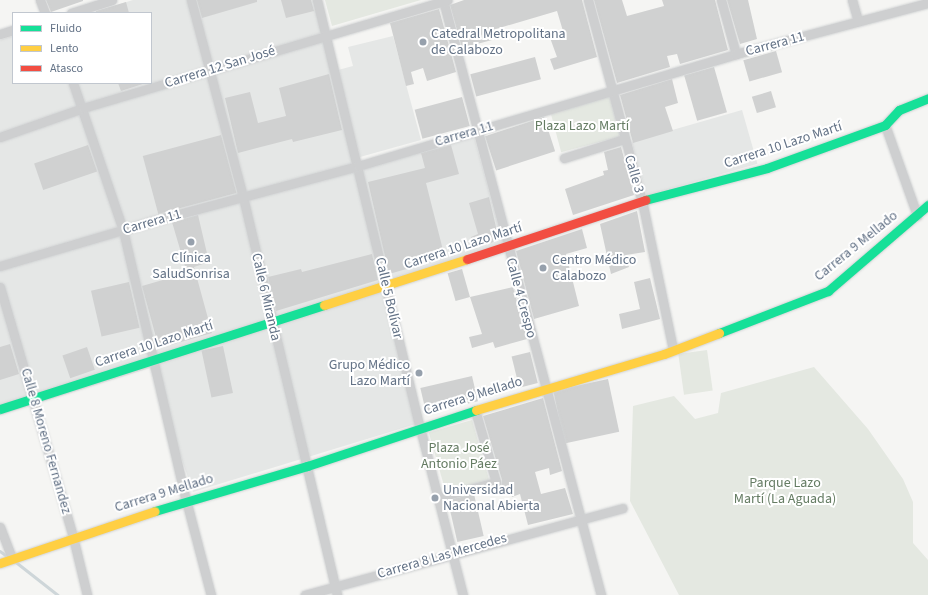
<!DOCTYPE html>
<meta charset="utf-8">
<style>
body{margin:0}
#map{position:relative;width:928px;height:595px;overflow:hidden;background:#f5f5f3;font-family:"Source Sans 3",sans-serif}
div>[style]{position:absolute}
.built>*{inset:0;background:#e5e7e6;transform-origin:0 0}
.green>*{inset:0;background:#e4e8e1;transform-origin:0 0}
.stream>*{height:2.5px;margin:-1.25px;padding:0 1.25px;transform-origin:1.25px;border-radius:1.25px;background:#ced6d9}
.building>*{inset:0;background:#d0d1d1;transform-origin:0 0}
.roads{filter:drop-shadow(0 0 1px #d1d3d4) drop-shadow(0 0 1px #d1d3d4)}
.street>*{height:9px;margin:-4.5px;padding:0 4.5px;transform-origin:4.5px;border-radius:4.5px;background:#cecfd0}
.fast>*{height:9px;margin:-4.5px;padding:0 4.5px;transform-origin:4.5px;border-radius:4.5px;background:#16e098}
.slow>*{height:9px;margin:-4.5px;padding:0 4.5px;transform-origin:4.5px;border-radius:4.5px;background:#ffcf43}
.jam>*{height:9px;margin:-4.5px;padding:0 4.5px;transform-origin:4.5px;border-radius:4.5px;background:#f24e42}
.dots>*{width:11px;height:11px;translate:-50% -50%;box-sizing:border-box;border:2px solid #fff;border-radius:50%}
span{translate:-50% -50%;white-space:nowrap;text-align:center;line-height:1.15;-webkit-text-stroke:4px #fff;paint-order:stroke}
.poi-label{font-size:14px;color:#637286}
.left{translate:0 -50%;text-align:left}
.right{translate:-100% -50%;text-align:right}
.street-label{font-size:14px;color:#637286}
.park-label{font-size:14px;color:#657c63}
.legend{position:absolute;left:12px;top:12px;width:140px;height:72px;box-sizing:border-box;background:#fff;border:1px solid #c1c7cf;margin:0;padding:5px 7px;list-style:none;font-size:12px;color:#637286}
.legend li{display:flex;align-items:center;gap:8px;height:20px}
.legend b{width:20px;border:1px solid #c1c7cf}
</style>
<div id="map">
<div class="built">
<i style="clip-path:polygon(133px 0,313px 0,356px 165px,474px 136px,503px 243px,382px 283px,416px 424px,193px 492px,150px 368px,0 415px,0 40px,13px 36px,13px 83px,151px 83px,151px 13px,91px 13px)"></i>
<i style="clip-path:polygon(393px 36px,421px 140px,360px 157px,338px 70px,353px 66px,348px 47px)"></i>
<i style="left:742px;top:110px;width:56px;height:115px;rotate:74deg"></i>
</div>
<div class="green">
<i style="clip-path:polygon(325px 0,421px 0,332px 26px)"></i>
<i style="left:609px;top:95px;width:43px;height:61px;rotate:75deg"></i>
<i style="left:707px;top:350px;width:41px;height:29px;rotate:82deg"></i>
<i style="clip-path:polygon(814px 367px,868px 429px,903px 479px,913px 502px,913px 543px,928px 560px,928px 595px,679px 595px,630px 501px,633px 406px,674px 396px,695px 419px,718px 413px,721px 393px)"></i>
<i style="left:472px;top:420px;width:62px;height:45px;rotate:74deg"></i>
</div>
<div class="stream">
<i style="left:0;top:551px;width:9px;rotate:36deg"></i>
<i style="left:16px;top:562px;width:53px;rotate:38.2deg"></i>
</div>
<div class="building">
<i style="clip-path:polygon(46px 0,83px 0,83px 1px,51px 12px)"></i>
<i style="clip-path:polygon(197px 0,257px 0,257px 2px,202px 18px)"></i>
<i style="clip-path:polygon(281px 0,311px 0,314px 11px,286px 18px)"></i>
<i style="clip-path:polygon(464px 0,582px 0,597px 57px,554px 70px,550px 59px,557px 57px,549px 35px,563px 31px,557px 11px,489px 31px,492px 40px,462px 48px,450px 5px)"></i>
<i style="clip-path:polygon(594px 0,622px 0,627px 16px,664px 6px,662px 0,715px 0,728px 50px,680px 64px,677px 54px,667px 56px,670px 67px,617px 83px)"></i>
<i style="clip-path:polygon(727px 0,748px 0,757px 39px,740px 44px)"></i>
<i style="clip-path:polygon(126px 2px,129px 13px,96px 13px,96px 11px)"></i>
<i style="clip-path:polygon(439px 9px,456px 72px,427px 81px,423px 68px,411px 72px,414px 84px,406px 86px,390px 23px)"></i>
<i style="left:776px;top:51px;width:22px;height:34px;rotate:74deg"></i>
<i style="left:535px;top:57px;width:23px;height:67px;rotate:75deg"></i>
<i style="left:714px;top:67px;width:47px;height:31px;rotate:74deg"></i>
<i style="clip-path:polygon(329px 74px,342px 130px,293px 142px,292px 139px,238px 153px,225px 98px,250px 92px,258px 123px,286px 116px,279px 88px)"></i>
<i style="clip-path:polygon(672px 79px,678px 103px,665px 107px,673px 131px,633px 143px,620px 95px)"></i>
<i style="clip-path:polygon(118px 83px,146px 83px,121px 91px)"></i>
<i style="left:771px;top:91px;width:17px;height:20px;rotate:73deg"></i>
<i style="left:462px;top:97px;width:30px;height:49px;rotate:75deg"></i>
<i style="left:544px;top:117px;width:36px;height:62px;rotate:72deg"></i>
<i style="left:221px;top:135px;width:60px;height:81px;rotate:75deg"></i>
<i style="left:88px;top:145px;width:28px;height:57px;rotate:71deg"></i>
<i style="clip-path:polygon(451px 145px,459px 174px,426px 183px,445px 258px,389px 274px,368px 182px,425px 168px,421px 153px)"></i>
<i style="clip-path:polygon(621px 147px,634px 195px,573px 215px,565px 189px,604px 175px,603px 171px,608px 170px,604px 152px)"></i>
<i style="clip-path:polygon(489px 197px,499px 240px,473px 249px,471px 237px,478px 234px,469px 203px)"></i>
<i style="clip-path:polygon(637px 211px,645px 252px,626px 255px,629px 267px,611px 274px,600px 224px)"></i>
<i style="clip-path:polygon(198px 215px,209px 262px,194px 267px,212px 333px,167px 346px,157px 341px,142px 286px,187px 273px,172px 222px)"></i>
<i style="clip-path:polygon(582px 229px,587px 248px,566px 254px,579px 306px,534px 319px,516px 251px)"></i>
<i style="clip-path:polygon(372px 254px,378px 280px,276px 311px,268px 277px,301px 269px,302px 272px)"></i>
<i style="left:462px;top:269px;width:29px;height:15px;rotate:74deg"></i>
<i style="clip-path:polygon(650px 278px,660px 319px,622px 329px,619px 314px,640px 309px,634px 282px)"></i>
<i style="left:129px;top:282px;width:47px;height:39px;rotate:77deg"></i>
<i style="clip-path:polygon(513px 287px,527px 339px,495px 348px,493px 342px,472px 348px,469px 337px,482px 334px,470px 297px)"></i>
<i style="clip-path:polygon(10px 344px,19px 374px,0 380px,0 347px)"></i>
<i style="left:223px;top:346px;width:48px;height:22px;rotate:78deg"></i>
<i style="left:87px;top:347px;width:24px;height:26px;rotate:71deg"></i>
<i style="left:530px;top:352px;width:32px;height:19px;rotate:76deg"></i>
<i style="left:472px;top:376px;width:26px;height:53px;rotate:77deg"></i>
<i style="left:608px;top:379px;width:54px;height:56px;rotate:78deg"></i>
<i style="clip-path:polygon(543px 398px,562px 471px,550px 475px,549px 468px,535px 472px,541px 494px,565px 488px,573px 514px,528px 525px,520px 494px,512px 497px,509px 486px,501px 488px,502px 480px,483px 416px)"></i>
<i style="left:474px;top:494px;width:43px;height:27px;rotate:77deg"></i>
</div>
<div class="roads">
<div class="street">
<i style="left:40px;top:0;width:14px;rotate:69deg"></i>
<i style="left:191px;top:0;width:204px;rotate:75.2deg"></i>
<i style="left:243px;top:197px;width:409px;rotate:76.7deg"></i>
<i style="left:317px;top:0;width:440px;rotate:76.5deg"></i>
<i style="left:420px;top:428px;width:172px;rotate:75.6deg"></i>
<i style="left:443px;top:0;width:616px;rotate:75.13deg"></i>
<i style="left:588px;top:0;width:208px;rotate:75deg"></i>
<i style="left:642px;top:201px;width:152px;rotate:78.2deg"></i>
<i style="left:721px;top:0;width:56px;rotate:74.5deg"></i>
<i style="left:852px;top:0;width:22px;rotate:74deg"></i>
<i style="left:71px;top:13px;width:43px;rotate:-17.6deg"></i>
<i style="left:0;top:34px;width:14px;rotate:-17deg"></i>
<i style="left:73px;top:83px;width:155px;rotate:71.2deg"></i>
<i style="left:123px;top:230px;width:277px;rotate:76.9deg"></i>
<i style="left:186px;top:500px;width:98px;rotate:75.3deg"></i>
<i style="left:885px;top:125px;width:96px;rotate:70.4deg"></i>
<i style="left:0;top:137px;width:88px;rotate:-19.3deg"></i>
<i style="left:83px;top:108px;width:380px;rotate:-16.5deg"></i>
<i style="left:564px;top:158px;width:63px;rotate:-17.6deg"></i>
<i style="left:0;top:266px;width:159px;rotate:-16.4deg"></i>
<i style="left:153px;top:221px;width:212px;rotate:-15deg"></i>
<i style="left:358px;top:166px;width:394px;rotate:-16.5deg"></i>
<i style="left:736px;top:54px;width:199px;rotate:-14.9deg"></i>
<i style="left:0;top:287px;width:260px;rotate:73.7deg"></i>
<i style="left:73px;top:537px;width:60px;rotate:76.4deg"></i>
<i style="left:439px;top:497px;width:59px;rotate:-14.7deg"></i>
<i style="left:496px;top:482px;width:75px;rotate:-106.3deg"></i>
<i style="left:0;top:527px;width:34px;rotate:69deg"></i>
<i style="left:305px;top:595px;width:329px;rotate:-15.3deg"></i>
</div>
<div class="fast">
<i style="left:645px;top:200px;width:126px;rotate:-14.7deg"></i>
<i style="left:767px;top:168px;width:126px;rotate:-20deg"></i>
<i style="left:885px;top:125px;width:21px;rotate:-47deg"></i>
<i style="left:899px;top:110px;width:31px;rotate:-22deg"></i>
<i style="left:719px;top:333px;width:117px;rotate:-21.1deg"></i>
<i style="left:828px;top:291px;width:132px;rotate:-40.7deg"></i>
<i style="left:0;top:409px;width:340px;rotate:-17.8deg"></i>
<i style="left:155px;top:511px;width:159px;rotate:-16.5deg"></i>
<i style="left:307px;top:466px;width:178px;rotate:-18.3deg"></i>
</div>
<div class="slow">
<i style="left:324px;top:305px;width:150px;rotate:-17.8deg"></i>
<i style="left:476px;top:410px;width:196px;rotate:-16.6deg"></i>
<i style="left:664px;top:354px;width:59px;rotate:-20.9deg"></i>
<i style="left:0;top:563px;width:163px;rotate:-18.5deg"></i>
</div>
<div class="jam">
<i style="left:467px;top:259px;width:188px;rotate:-18.3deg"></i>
</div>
</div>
<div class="dots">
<i style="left:423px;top:42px;background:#96a0ac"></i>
<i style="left:191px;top:242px;background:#96a0ac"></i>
<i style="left:543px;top:268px;background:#96a0ac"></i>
<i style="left:419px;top:373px;background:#96a0ac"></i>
<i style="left:435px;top:498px;background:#96a0ac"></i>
</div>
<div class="poi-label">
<span class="left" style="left:431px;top:42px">Catedral Metropolitana<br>de Calabozo</span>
<span style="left:191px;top:266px">Clínica<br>SaludSonrisa</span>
<span class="left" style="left:552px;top:268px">Centro Médico<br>Calabozo</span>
<span class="right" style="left:410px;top:373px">Grupo Médico<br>Lazo Martí</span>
<span class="left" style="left:443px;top:498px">Universidad<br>Nacional Abierta</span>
</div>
<div class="street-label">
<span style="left:775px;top:44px;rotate:-15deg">Carrera 11</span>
<span style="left:220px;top:67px;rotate:-17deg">Carrera 12 San José</span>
<span style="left:464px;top:134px;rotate:-16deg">Carrera 11</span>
<span style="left:783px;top:145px;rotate:-18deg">Carrera 10 Lazo Martí</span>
<span style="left:634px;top:174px;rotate:74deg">Calle 3</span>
<span style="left:152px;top:222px;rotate:-16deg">Carrera 11</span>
<span style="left:463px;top:246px;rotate:-18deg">Carrera 10 Lazo Martí</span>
<span style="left:856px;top:246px;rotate:-39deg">Carrera 9 Mellado</span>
<span style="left:266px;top:297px;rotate:77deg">Calle 6 Miranda</span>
<span style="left:389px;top:298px;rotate:77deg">Calle 5 Bolívar</span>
<span style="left:521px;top:298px;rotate:75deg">Calle 4 Crespo</span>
<span style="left:154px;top:344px;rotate:-18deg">Carrera 10 Lazo Martí</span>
<span style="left:473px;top:396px;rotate:-17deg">Carrera 9 Mellado</span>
<span style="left:46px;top:441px;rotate:74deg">Calle 8 Moreno Fernandez</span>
<span style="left:164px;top:493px;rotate:-17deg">Carrera 9 Mellado</span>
<span style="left:442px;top:556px;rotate:-16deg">Carrera 8 Las Mercedes</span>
</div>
<div class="park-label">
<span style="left:582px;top:126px">Plaza Lazo Martí</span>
<span style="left:459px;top:456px">Plaza José<br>Antonio Páez</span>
<span style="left:785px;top:491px">Parque Lazo<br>Martí (La Aguada)</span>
</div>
<ul class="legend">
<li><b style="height:5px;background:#16e098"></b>Fluido</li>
<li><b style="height:5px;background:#ffcf43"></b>Lento</li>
<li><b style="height:5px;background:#f24e42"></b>Atasco</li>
</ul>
</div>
